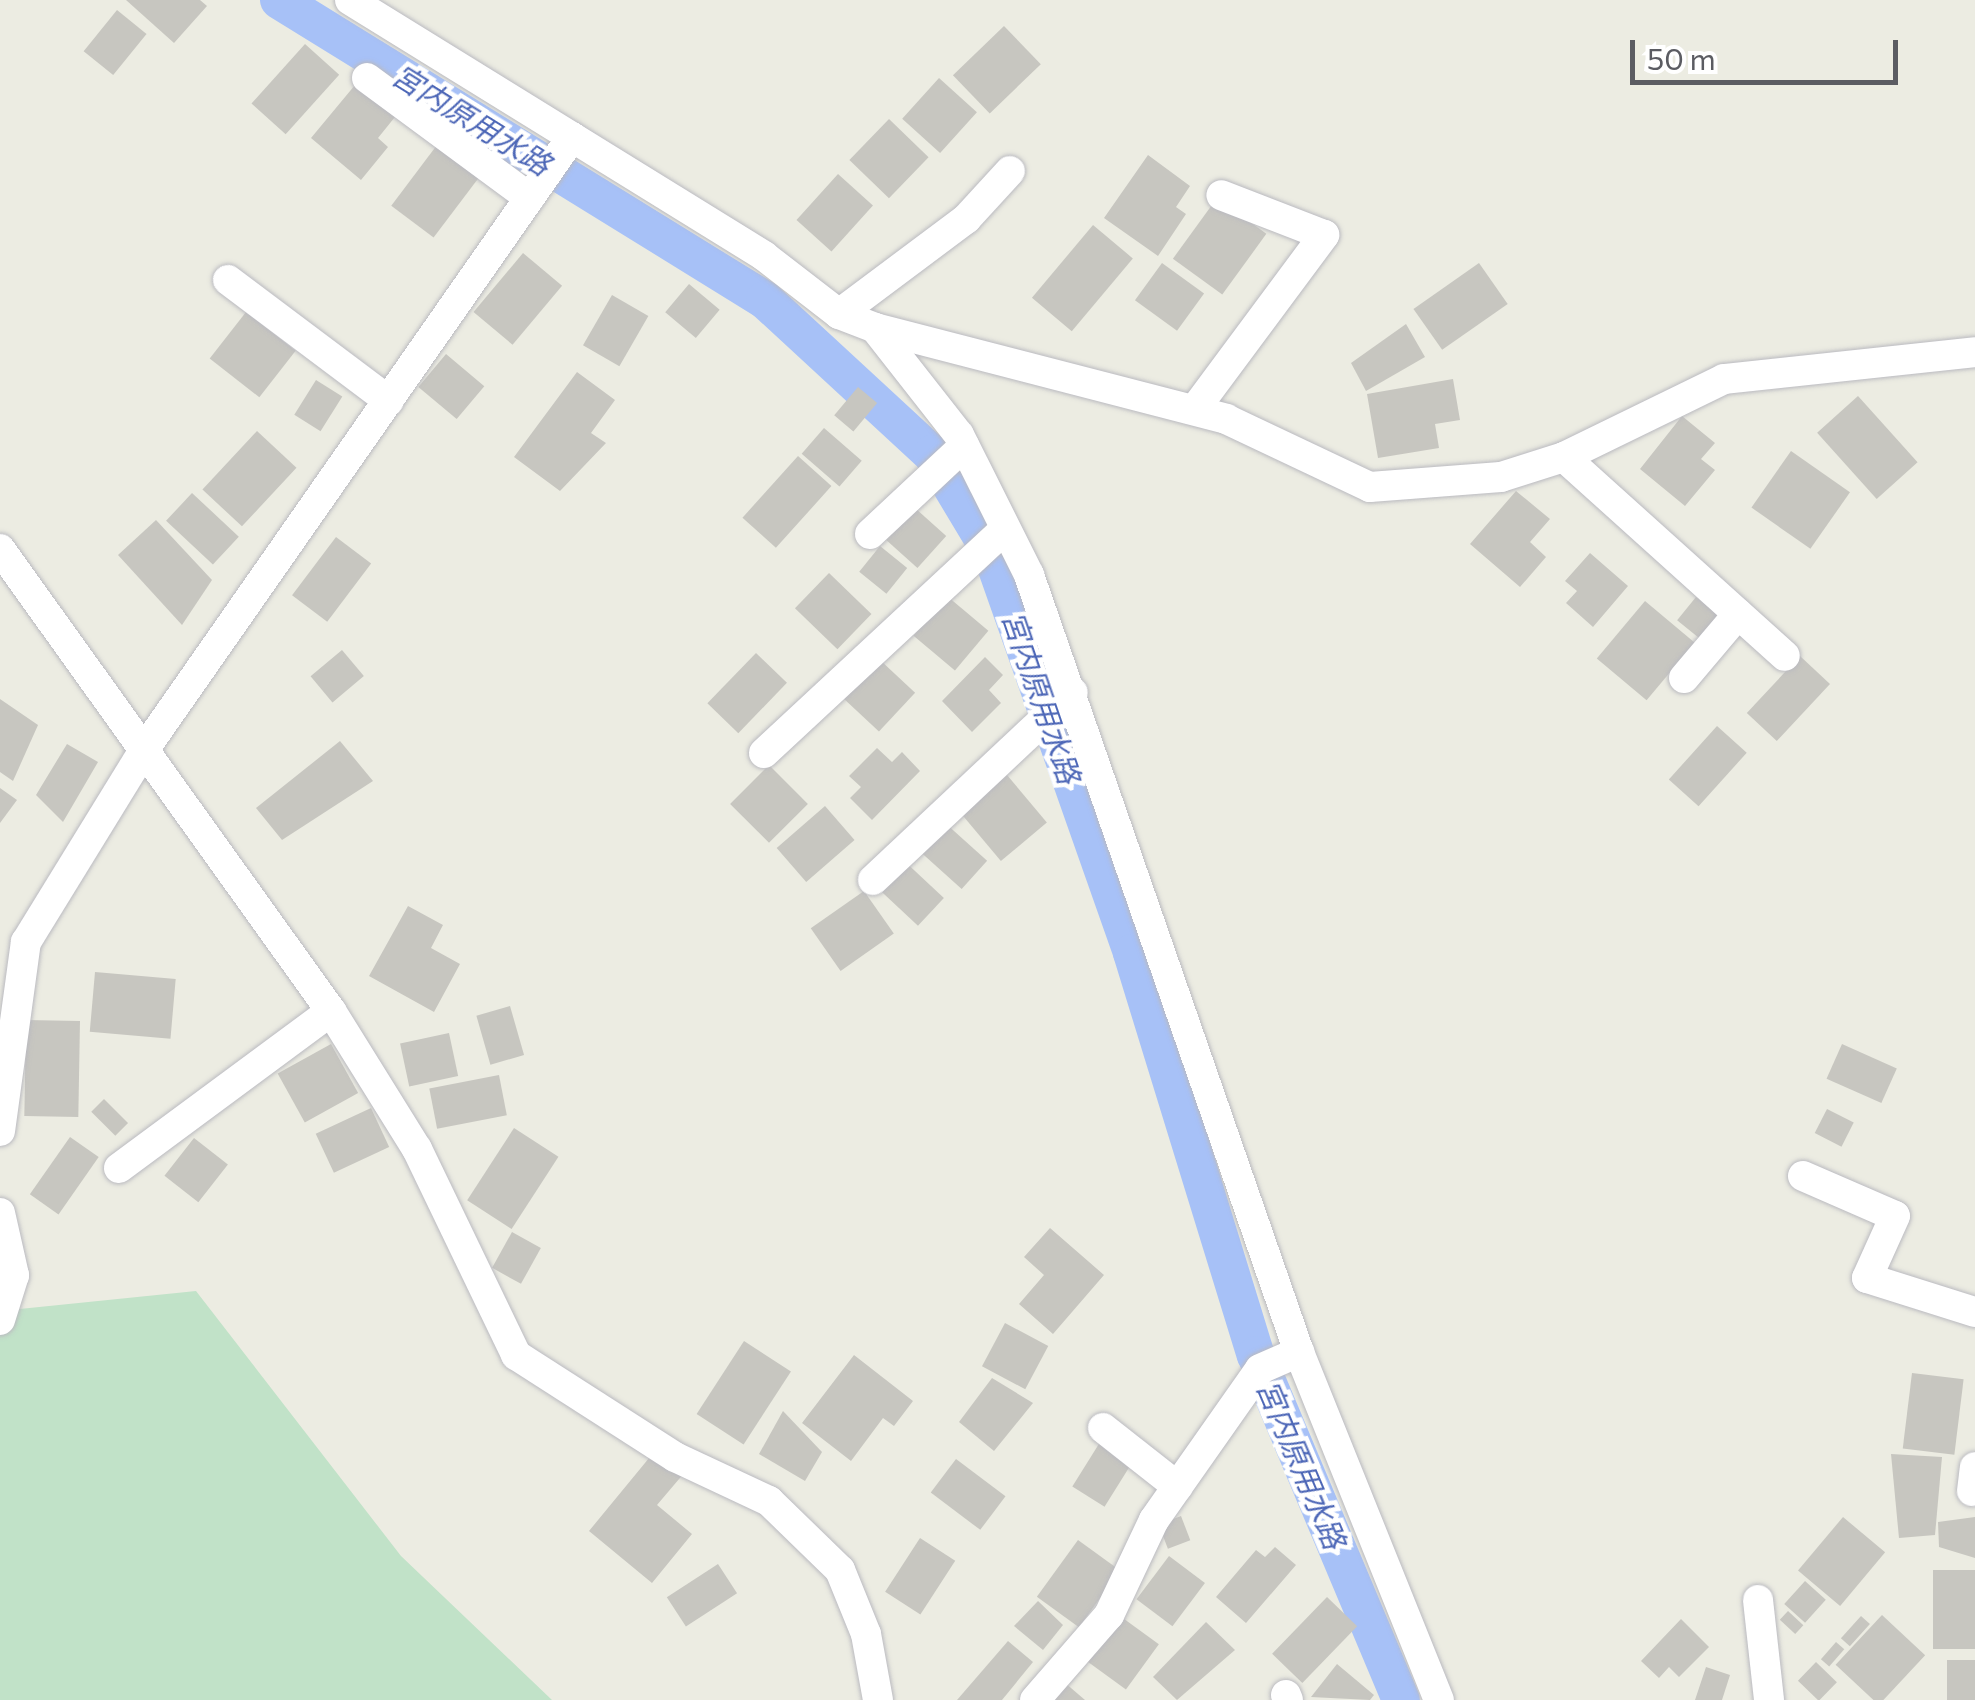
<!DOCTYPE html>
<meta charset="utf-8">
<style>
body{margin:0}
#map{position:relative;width:1975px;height:1700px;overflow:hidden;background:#ecece2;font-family:Commissioner,"Noto Sans JP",sans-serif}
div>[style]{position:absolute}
.green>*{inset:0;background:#c1e2c8}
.canal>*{height:38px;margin:-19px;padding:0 19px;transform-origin:19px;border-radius:19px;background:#a7c1f7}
.building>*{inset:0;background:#c7c6c0;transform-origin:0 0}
.roads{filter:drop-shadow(0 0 2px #babac0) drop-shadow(0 0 2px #babac0)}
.minor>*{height:30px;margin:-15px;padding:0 15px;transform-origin:15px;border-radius:15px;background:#fff}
span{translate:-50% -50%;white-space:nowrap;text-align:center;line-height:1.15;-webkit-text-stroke:9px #fff;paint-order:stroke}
.water-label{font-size:30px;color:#4d67b7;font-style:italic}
.scale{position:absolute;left:1630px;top:40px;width:268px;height:45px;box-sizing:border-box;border:5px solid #5b5c62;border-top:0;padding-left:12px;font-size:30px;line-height:35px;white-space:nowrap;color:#5b5c62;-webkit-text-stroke:8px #fff;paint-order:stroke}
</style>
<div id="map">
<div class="green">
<i style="clip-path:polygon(196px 1291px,401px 1556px,552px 1700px,0 1700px,0 1311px)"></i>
</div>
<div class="canal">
<i style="left:279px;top:0;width:571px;rotate:31.69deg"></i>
<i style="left:765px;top:300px;width:227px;rotate:42.7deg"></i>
<i style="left:932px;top:454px;width:114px;rotate:59deg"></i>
<i style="left:991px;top:552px;width:425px;rotate:70.6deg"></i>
<i style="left:1132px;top:953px;width:421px;rotate:72.9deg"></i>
<i style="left:1256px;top:1355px;width:374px;rotate:67.2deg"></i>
</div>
<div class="building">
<i style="clip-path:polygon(126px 0,200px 0,207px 6px,174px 43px)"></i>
<i style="left:117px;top:10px;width:38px;height:53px;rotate:39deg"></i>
<i style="left:1004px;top:26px;width:53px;height:71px;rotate:46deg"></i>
<i style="left:305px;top:44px;width:46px;height:80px;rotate:42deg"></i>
<i style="left:939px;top:78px;width:51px;height:55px;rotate:42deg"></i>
<i style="clip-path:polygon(360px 79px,399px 112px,378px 138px,388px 147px,361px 180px,311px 138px)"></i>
<i style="left:889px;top:119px;width:55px;height:57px;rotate:44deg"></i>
<i style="left:437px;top:145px;width:53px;height:76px;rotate:37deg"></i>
<i style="clip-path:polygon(1148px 155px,1190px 186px,1176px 207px,1186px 214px,1158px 256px,1104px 218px)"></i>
<i style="left:838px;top:174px;width:47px;height:62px;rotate:42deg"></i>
<i style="left:1217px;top:198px;width:61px;height:75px;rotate:36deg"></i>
<i style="left:1093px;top:225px;width:52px;height:95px;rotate:40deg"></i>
<i style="left:523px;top:253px;width:51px;height:77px;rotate:40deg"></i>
<i style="left:1162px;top:263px;width:52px;height:46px;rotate:36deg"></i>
<i style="left:1479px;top:263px;width:50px;height:80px;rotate:55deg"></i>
<i style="left:689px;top:284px;width:40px;height:37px;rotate:40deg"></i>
<i style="left:612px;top:295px;width:42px;height:58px;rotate:30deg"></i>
<i style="left:246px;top:312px;width:63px;height:59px;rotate:38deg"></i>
<i style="clip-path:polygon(1406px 324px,1425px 357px,1366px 391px,1351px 363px)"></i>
<i style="left:446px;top:354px;width:50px;height:43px;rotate:40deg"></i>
<i style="clip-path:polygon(577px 372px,615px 400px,591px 433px,606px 443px,560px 491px,514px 457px)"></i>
<i style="clip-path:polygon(1453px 379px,1460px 420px,1435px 424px,1439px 448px,1378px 458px,1367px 394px)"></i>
<i style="left:316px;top:380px;width:31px;height:41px;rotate:32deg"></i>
<i style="left:858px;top:387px;width:25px;height:37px;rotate:40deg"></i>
<i style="left:1858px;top:396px;width:89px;height:55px;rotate:48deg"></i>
<i style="clip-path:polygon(1682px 416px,1715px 443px,1701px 459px,1715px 470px,1685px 506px,1640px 469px)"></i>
<i style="left:824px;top:428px;width:50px;height:34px;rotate:41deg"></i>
<i style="left:257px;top:431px;width:54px;height:80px;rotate:43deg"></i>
<i style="left:1791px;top:451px;width:72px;height:69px;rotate:35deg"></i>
<i style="left:798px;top:456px;width:45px;height:83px;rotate:42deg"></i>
<i style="clip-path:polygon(1516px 491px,1550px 519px,1530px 542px,1546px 557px,1520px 587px,1470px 544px)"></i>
<i style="left:192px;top:493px;width:64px;height:38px;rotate:43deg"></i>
<i style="left:915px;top:508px;width:42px;height:43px;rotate:42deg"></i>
<i style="clip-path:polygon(156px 520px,212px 580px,182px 625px,118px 555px)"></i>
<i style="left:336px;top:537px;width:44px;height:73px;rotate:37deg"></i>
<i style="left:880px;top:546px;width:35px;height:33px;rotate:39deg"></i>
<i style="clip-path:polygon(1590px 553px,1628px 586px,1593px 627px,1566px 603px,1577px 591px,1565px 581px)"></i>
<i style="left:829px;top:573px;width:59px;height:49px;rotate:44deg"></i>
<i style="left:947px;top:596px;width:54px;height:52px;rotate:40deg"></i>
<i style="left:1696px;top:597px;width:33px;height:30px;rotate:39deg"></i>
<i style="left:1645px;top:601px;width:65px;height:75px;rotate:40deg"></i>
<i style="left:342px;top:650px;width:34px;height:41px;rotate:50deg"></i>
<i style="left:756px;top:653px;width:43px;height:70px;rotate:44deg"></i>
<i style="left:1800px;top:656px;width:41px;height:78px;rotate:43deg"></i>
<i style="clip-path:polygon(985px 657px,1003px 675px,989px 690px,1001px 703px,972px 732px,942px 701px)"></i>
<i style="left:880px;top:660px;width:48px;height:53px;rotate:43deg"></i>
<i style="clip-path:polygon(0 699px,38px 725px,13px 781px,0 772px)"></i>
<i style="left:1717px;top:726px;width:40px;height:72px;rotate:42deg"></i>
<i style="clip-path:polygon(340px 741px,373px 781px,282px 840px,256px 808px)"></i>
<i style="clip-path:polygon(67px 744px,98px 762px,63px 822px,36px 795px)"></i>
<i style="clip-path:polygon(877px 748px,892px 762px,902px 752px,920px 771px,872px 820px,850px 798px,861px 787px,849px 776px)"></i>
<i style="left:769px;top:765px;width:55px;height:55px;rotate:45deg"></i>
<i style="left:1007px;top:775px;width:62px;height:60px;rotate:50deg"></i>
<i style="clip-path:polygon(0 788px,17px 800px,0 823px)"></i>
<i style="left:825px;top:806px;width:45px;height:64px;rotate:49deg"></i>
<i style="left:944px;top:822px;width:58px;height:38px;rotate:42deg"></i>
<i style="left:900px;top:857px;width:60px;height:38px;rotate:43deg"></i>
<i style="left:864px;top:891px;width:52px;height:65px;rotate:55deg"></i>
<i style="clip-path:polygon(408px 906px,443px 925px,431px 948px,460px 964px,434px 1012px,369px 976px)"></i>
<i style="left:95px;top:972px;width:81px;height:60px;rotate:5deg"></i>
<i style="left:510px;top:1006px;width:51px;height:35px;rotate:74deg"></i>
<i style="left:26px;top:1020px;width:54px;height:96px;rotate:1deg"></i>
<i style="left:449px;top:1033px;width:44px;height:50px;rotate:78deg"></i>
<i style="left:331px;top:1044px;width:56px;height:61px;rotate:61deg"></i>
<i style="left:1842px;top:1044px;width:60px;height:38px;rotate:24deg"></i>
<i style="left:499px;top:1075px;width:41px;height:71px;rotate:79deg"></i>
<i style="left:104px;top:1099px;width:34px;height:18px;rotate:45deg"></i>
<i style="left:371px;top:1108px;width:43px;height:61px;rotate:65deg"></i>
<i style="left:1827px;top:1109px;width:30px;height:27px;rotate:27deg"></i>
<i style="left:514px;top:1128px;width:53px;height:86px;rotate:33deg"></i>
<i style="left:70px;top:1137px;width:35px;height:70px;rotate:35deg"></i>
<i style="left:194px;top:1138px;width:43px;height:48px;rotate:38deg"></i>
<i style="clip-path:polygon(1050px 1228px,1104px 1275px,1053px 1334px,1019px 1304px,1044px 1275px,1024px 1257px)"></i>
<i style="left:512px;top:1232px;width:33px;height:41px;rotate:29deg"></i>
<i style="left:1005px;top:1323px;width:49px;height:49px;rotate:28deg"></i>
<i style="left:744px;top:1341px;width:56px;height:87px;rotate:33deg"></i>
<i style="clip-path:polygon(854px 1355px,913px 1401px,894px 1426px,883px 1418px,851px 1461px,802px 1423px)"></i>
<i style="left:1912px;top:1373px;width:52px;height:76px;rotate:7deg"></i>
<i style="clip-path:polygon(992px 1378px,1033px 1403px,994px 1451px,959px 1422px)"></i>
<i style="clip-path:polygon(783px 1411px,822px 1452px,805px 1481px,759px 1454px)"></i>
<i style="left:1102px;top:1439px;width:38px;height:56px;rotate:32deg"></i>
<i style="clip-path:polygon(654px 1452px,685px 1472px,657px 1505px,692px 1534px,652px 1583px,589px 1531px)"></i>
<i style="clip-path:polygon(1891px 1454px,1942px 1457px,1935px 1535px,1899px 1538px)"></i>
<i style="left:956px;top:1459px;width:62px;height:42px;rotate:37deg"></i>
<i style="left:1181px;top:1516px;width:26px;height:24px;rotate:69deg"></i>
<i style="left:1843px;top:1517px;width:55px;height:70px;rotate:40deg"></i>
<i style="clip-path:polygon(1975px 1517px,1975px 1558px,1939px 1547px,1938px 1522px)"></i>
<i style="left:920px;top:1538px;width:42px;height:64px;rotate:33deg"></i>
<i style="left:1078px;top:1540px;width:52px;height:70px;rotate:36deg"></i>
<i style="clip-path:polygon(1275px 1547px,1296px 1565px,1246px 1623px,1216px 1597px,1256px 1550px,1265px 1557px)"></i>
<i style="left:1169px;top:1556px;width:45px;height:54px;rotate:37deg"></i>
<i style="left:718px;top:1564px;width:35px;height:61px;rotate:57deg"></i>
<i style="left:1933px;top:1570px;width:42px;height:79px"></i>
<i style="left:1805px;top:1581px;width:28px;height:31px;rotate:42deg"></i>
<i style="left:1327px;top:1597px;width:42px;height:79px;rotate:44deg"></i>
<i style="clip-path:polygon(1038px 1601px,1063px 1625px,1043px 1650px,1014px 1626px)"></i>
<i style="left:1788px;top:1611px;width:21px;height:12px;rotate:43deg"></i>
<i style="left:1882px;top:1615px;width:59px;height:68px;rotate:43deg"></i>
<i style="left:1120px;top:1616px;width:48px;height:56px;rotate:36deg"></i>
<i style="left:1861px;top:1616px;width:12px;height:30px;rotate:42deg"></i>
<i style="clip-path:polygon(1681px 1619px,1709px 1647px,1679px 1677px,1669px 1667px,1659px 1678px,1641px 1661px)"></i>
<i style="clip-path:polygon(1206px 1622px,1235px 1650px,1177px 1700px,1153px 1677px)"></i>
<i style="clip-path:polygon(1008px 1641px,1033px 1662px,1002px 1700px,957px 1700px)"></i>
<i style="left:1836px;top:1642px;width:11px;height:23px;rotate:41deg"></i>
<i style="left:1975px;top:1660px;width:40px;height:28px;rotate:90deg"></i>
<i style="left:1816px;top:1662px;width:29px;height:26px;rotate:44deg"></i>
<i style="clip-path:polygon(1337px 1664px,1374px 1695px,1370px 1700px,1311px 1697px)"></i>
<i style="clip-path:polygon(1706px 1667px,1730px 1675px,1722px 1700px,1695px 1700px)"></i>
<i style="clip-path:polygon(1064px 1682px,1085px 1700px,1049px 1700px)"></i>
</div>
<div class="roads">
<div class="minor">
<i style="left:350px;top:0;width:487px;rotate:31.7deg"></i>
<i style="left:764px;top:256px;width:95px;rotate:37.7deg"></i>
<i style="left:839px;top:314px;width:39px;rotate:21deg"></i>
<i style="left:875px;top:328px;width:136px;rotate:51.9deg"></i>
<i style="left:959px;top:435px;width:157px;rotate:63.4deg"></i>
<i style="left:1029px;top:575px;width:823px;rotate:70.84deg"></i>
<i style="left:1299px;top:1352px;width:375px;rotate:68.1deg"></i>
<i style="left:367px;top:78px;width:202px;rotate:36.4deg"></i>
<i style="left:228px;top:280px;width:201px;rotate:36.9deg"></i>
<i style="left:839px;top:314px;width:159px;rotate:-36.8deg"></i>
<i style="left:966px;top:219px;width:65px;rotate:-47.5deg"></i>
<i style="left:875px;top:328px;width:363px;rotate:14.5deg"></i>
<i style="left:1226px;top:419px;width:159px;rotate:25.3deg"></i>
<i style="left:1370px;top:487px;width:131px;rotate:-4.4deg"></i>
<i style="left:1501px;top:477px;width:66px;rotate:-17.6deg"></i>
<i style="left:1564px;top:457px;width:178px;rotate:-26deg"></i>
<i style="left:1724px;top:379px;width:252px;rotate:-6.1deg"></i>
<i style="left:1195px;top:409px;width:217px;rotate:-53.4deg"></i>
<i style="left:1324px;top:235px;width:110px;rotate:-158.8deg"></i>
<i style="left:1564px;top:457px;width:297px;rotate:42deg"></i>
<i style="left:870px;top:534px;width:129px;rotate:-43.1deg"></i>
<i style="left:0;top:549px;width:568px;rotate:54.38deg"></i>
<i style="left:331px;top:1011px;width:163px;rotate:58.1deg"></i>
<i style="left:417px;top:1149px;width:229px;rotate:64.3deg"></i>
<i style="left:516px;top:1355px;width:189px;rotate:32.7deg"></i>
<i style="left:675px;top:1457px;width:104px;rotate:25.1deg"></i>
<i style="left:769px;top:1501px;width:99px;rotate:44.2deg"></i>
<i style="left:840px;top:1570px;width:69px;rotate:67.9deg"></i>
<i style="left:866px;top:1634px;width:67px;rotate:79.7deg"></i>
<i style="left:1684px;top:678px;width:84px;rotate:-49.8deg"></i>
<i style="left:764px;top:753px;width:329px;rotate:-42.9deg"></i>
<i style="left:873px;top:880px;width:274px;rotate:-43.2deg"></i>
<i style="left:0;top:1131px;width:191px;rotate:-82.2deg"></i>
<i style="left:26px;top:942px;width:229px;rotate:-58.4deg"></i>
<i style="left:146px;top:747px;width:744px;rotate:-55.07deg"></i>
<i style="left:119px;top:1168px;width:264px;rotate:-36.5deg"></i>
<i style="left:1803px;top:1176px;width:100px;rotate:23.5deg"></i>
<i style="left:1895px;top:1216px;width:68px;rotate:114.3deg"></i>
<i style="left:1867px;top:1278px;width:113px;rotate:17.5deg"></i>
<i style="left:0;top:1213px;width:64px;rotate:77.3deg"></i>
<i style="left:14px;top:1275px;width:47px;rotate:107.3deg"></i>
<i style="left:1103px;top:1428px;width:95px;rotate:38.2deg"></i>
<i style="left:1972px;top:1491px;width:24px;rotate:-83deg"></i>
<i style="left:1758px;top:1600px;width:101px;rotate:83.7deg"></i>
<i style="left:1286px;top:1695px;width:5px;rotate:68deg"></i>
<i style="left:1035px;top:1700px;width:113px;rotate:-49deg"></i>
<i style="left:1109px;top:1615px;width:105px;rotate:-64.7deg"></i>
<i style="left:1154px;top:1520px;width:184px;rotate:-54.9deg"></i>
<i style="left:1260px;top:1369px;width:43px;rotate:-23.6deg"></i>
</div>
</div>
<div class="water-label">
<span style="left:472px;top:119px;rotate:32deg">宮内原用水路</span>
<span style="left:1042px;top:697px;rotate:71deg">宮内原用水路</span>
<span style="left:1302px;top:1464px;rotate:67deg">宮内原用水路</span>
</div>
<div class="scale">50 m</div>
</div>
